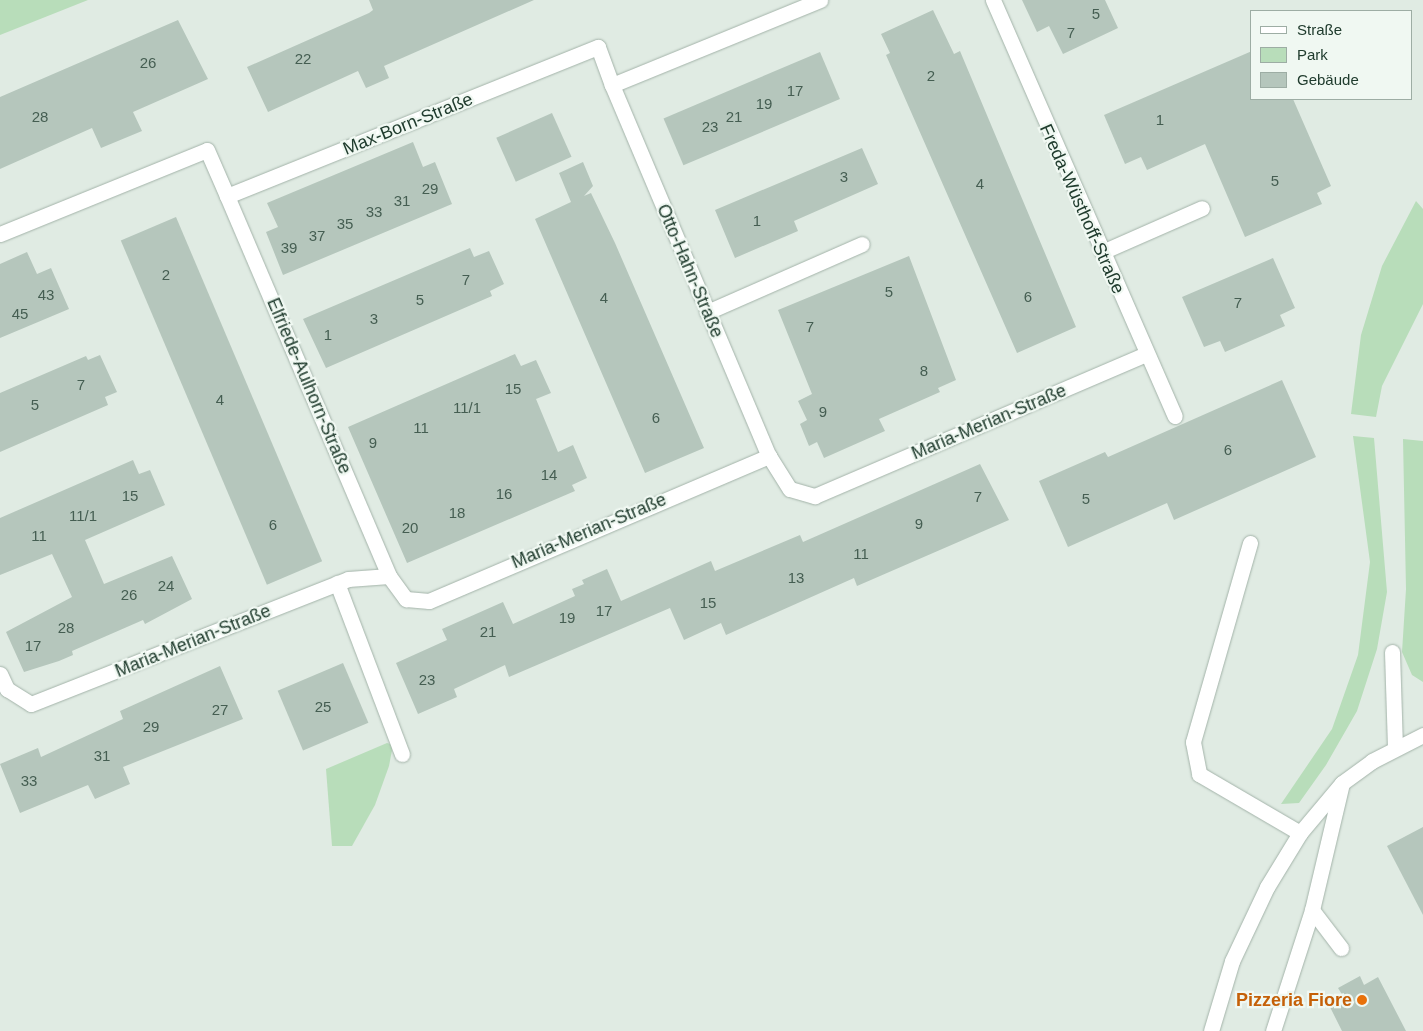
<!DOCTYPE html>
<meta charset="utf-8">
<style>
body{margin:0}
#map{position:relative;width:1423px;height:1031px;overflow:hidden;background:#e0ebe3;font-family:Helvetica,sans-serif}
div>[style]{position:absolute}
.green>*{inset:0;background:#b8ddba}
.building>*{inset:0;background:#b5c6bc;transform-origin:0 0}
.roads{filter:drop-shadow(0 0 1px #a3b3a9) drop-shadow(0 0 1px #a3b3a9)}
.lane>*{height:15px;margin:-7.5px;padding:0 7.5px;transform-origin:7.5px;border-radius:7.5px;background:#fff}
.street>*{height:15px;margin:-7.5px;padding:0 7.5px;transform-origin:7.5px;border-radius:7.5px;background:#fff}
.dots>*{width:14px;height:14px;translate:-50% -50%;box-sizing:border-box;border:2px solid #f0f8f2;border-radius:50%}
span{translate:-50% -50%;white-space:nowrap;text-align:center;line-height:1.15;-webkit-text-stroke:4.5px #f0f8f2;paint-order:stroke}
.number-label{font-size:15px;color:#455e52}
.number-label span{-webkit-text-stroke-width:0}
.street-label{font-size:18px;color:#203c2e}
.food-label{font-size:18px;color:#c56008;font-weight:700}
.right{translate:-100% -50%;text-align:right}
.legend{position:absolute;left:1250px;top:10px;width:162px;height:90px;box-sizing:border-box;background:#f0f8f2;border:1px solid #9dada4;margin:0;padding:6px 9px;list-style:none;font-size:15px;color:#203c2e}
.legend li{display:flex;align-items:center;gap:10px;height:25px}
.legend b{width:25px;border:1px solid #9dada4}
</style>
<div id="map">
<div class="green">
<i style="clip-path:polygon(0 0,88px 0,0 35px)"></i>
<i style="clip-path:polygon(1416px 201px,1423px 209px,1423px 304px,1382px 386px,1376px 417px,1351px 414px,1361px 335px,1382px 266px)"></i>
<i style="clip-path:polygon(1353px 436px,1374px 438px,1387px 592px,1377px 649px,1357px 711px,1326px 765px,1299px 803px,1281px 804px,1332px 729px,1358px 655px,1370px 562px)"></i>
<i style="clip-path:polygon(1403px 439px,1423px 441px,1423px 682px,1412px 675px,1402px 652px,1406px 589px)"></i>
<i style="clip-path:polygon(387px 743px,393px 745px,389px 766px,375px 805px,352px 846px,332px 846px,326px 769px)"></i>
</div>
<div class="building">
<i style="clip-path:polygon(369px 0,534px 0,384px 66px,389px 78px,366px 88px,358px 71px,268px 112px,247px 67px,369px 13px,373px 10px)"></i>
<i style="clip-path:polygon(1022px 0,1105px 0,1118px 28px,1063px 54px,1049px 26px,1037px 32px)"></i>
<i style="clip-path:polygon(933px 10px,954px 54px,960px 51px,1076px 327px,1017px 353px,886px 55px,890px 53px,881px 34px)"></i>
<i style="clip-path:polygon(178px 20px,208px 79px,133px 112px,142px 131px,101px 148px,92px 128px,0 169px,0 97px)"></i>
<i style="clip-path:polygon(1252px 51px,1252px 99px,1293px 99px,1331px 186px,1317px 193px,1322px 204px,1245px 237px,1205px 144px,1147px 170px,1141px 157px,1125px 164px,1104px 115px)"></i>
<i style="left:820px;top:52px;width:51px;height:170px;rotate:67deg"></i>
<i style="left:552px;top:113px;width:48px;height:61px;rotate:66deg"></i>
<i style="clip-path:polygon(413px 142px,423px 167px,435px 162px,452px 204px,283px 275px,266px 232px,278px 227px,267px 203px)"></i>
<i style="clip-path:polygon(862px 148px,878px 184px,794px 221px,798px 231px,735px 258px,715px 210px)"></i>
<i style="clip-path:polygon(583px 162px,593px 186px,584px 196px,591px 193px,615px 243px,704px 448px,645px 473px,535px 219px,571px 202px,559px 173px)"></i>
<i style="left:176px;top:217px;width:374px;height:60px;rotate:67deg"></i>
<i style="clip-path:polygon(470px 248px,474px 257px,489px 251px,504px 284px,490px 291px,492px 296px,326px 368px,303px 319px)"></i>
<i style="clip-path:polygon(27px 252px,37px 274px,51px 268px,69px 309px,0 338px,0 264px)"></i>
<i style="clip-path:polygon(909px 256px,956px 380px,938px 388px,940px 392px,879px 419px,885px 431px,824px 458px,817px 442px,809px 446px,800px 424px,807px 420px,798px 401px,812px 394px,778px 310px)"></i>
<i style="clip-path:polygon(1273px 258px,1295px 308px,1280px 315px,1285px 326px,1225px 352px,1220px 341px,1204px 347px,1182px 297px)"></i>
<i style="clip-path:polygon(515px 354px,521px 366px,536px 360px,551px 393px,536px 399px,558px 452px,573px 445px,587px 478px,572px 485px,575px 491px,407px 563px,348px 427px)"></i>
<i style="clip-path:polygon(100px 355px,117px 392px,105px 397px,108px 405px,0 452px,0 393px,86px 356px,88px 360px)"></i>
<i style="clip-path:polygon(1282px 380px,1316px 457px,1174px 520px,1167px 503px,1068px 547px,1039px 481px,1105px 452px,1108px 457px)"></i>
<i style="clip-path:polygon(133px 460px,139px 474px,150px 470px,165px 505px,85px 540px,104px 584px,172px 556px,192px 599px,145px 624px,143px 620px,72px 651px,73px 655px,59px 661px,24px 672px,6px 632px,72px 597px,52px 554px,0 575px,0 518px)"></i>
<i style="clip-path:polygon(980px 464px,1009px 520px,857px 586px,854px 578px,726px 635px,721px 623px,684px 640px,670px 608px,509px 677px,505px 665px,454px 689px,457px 697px,418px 714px,396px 663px,447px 640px,442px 629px,503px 602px,513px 624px,575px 596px,572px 589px,584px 584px,582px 580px,607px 569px,621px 601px,711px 561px,715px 571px,800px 535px,803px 542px)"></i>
<i style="left:343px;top:663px;width:65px;height:71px;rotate:67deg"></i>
<i style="clip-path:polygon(220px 666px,243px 719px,123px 767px,130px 784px,95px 799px,88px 785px,20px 813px,0 764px,38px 748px,41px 757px,123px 719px,120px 711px)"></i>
<i style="clip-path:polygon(1423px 827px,1423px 915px,1387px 846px)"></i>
<i style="clip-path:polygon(1360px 976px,1364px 985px,1378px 977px,1406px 1031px,1342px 1031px,1328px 1003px,1343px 996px,1338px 988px)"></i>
</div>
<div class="roads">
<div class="lane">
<i style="left:1102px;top:252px;width:109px;rotate:-23.7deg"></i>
<i style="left:707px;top:312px;width:169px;rotate:-23.7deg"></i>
<i style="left:1250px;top:543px;width:207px;rotate:106deg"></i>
<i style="left:1193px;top:742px;width:33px;rotate:79deg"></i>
<i style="left:1199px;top:774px;width:117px;rotate:30.3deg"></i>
<i style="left:337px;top:583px;width:183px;rotate:69.2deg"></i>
<i style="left:1392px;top:652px;width:96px;rotate:88.2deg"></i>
<i style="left:1312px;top:910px;width:48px;rotate:52.7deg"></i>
<i style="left:1211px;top:1031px;width:73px;rotate:-73.3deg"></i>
<i style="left:1232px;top:961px;width:82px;rotate:-64.7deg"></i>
<i style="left:1267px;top:887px;width:63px;rotate:-58.6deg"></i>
<i style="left:1300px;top:833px;width:65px;rotate:-50deg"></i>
<i style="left:1342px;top:783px;width:37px;rotate:-36deg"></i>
<i style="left:1372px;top:761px;width:57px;rotate:-27deg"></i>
<i style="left:1273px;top:1031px;width:127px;rotate:-72.1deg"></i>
<i style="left:1312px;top:910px;width:130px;rotate:-76.7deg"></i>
</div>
<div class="street">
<i style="left:993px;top:0;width:454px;rotate:66.4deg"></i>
<i style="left:612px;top:85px;width:403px;rotate:67.1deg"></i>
<i style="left:227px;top:196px;width:413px;rotate:66.9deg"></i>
<i style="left:389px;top:576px;width:29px;rotate:54deg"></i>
<i style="left:406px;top:599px;width:23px;rotate:5deg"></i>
<i style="left:429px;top:601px;width:370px;rotate:-23.1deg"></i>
<i style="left:769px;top:456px;width:39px;rotate:58deg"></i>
<i style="left:790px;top:489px;width:26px;rotate:16deg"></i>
<i style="left:815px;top:496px;width:360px;rotate:-23.2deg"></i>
<i style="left:0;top:234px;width:223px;rotate:-22.1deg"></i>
<i style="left:207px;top:150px;width:50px;rotate:66.5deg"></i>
<i style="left:227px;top:196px;width:400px;rotate:-21.9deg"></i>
<i style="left:598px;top:47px;width:40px;rotate:69.8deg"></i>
<i style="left:612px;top:85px;width:225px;rotate:-22.2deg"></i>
<i style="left:0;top:674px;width:17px;rotate:65deg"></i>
<i style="left:7px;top:689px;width:28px;rotate:32deg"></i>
<i style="left:31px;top:704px;width:341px;rotate:-21.5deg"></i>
<i style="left:348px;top:579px;width:41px;rotate:-4.2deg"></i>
</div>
</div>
<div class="dots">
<i style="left:1362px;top:1000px;background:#e8710a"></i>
</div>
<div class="number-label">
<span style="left:1096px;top:14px">5</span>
<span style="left:1071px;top:33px">7</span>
<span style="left:303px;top:59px">22</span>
<span style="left:148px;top:63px">26</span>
<span style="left:931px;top:76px">2</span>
<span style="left:795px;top:91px">17</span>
<span style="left:764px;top:104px">19</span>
<span style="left:40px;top:117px">28</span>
<span style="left:734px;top:117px">21</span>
<span style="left:1160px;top:120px">1</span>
<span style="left:710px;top:127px">23</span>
<span style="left:844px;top:177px">3</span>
<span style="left:1275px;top:181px">5</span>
<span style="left:980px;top:184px">4</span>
<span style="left:430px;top:189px">29</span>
<span style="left:402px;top:201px">31</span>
<span style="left:374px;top:212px">33</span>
<span style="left:757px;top:221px">1</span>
<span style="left:345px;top:224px">35</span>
<span style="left:317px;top:236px">37</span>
<span style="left:289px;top:248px">39</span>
<span style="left:166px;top:275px">2</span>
<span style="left:466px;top:280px">7</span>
<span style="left:889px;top:292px">5</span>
<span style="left:46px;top:295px">43</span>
<span style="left:1028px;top:297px">6</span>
<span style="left:604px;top:298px">4</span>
<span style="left:420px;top:300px">5</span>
<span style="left:1238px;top:303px">7</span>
<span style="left:20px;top:314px">45</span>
<span style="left:374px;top:319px">3</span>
<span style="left:810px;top:327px">7</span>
<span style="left:328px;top:335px">1</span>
<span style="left:924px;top:371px">8</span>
<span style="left:81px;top:385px">7</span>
<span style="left:513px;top:389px">15</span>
<span style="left:220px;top:400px">4</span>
<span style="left:35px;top:405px">5</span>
<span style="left:467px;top:408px">11/1</span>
<span style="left:823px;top:412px">9</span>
<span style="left:656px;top:418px">6</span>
<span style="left:421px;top:428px">11</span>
<span style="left:373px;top:443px">9</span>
<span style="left:1228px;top:450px">6</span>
<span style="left:549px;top:475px">14</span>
<span style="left:504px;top:494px">16</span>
<span style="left:130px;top:496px">15</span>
<span style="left:978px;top:497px">7</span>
<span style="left:1086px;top:499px">5</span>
<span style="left:457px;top:513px">18</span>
<span style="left:83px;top:516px">11/1</span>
<span style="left:919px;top:524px">9</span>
<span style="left:273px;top:525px">6</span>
<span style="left:410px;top:528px">20</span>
<span style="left:39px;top:536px">11</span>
<span style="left:861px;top:554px">11</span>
<span style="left:796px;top:578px">13</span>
<span style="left:166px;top:586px">24</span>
<span style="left:129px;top:595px">26</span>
<span style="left:708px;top:603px">15</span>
<span style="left:604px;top:611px">17</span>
<span style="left:567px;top:618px">19</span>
<span style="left:66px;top:628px">28</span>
<span style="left:488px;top:632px">21</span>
<span style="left:33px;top:646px">17</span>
<span style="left:427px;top:680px">23</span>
<span style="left:323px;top:707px">25</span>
<span style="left:220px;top:710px">27</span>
<span style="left:151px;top:727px">29</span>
<span style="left:102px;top:756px">31</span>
<span style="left:29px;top:781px">33</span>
</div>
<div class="street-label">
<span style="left:408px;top:124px;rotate:-22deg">Max-Born-Straße</span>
<span style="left:1082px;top:209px;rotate:66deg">Freda-Wüsthoff-Straße</span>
<span style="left:690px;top:271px;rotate:67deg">Otto-Hahn-Straße</span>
<span style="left:309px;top:386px;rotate:67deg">Elfriede-Aulhorn-Straße</span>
<span style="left:989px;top:422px;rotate:-23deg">Maria-Merian-Straße</span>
<span style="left:589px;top:531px;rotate:-23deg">Maria-Merian-Straße</span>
<span style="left:193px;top:641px;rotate:-22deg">Maria-Merian-Straße</span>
</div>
<div class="food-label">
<span class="right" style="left:1352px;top:1000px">Pizzeria Fiore</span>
</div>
<ul class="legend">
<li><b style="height:6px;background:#fff"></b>Straße</li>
<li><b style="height:14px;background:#b8ddba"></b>Park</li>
<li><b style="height:14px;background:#b5c6bc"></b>Gebäude</li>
</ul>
</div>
